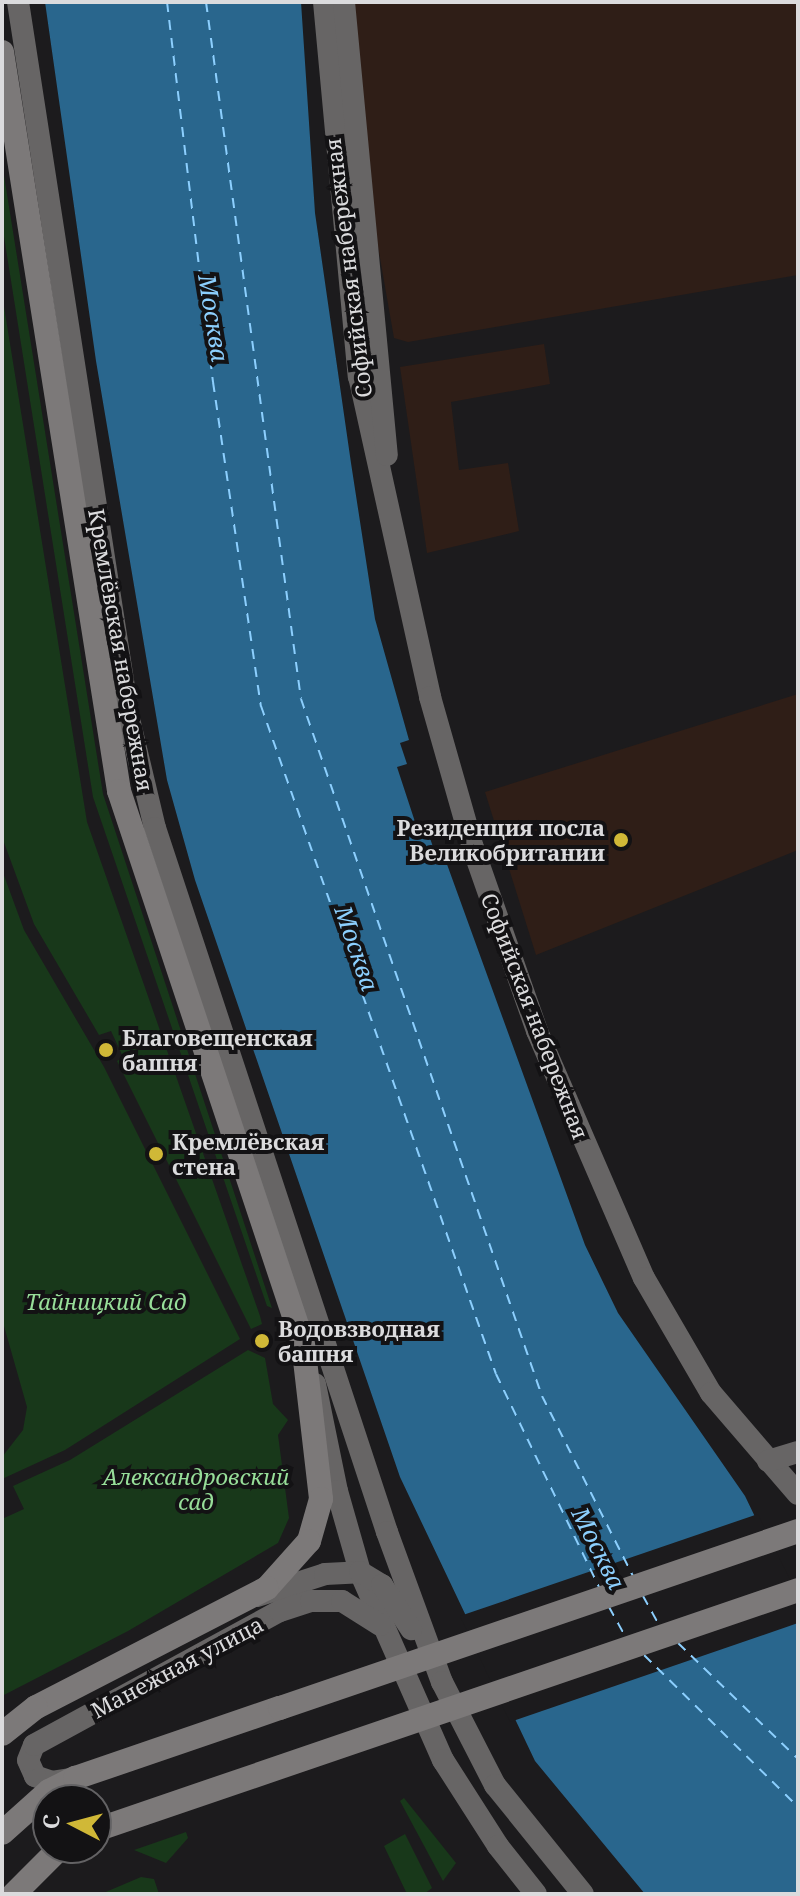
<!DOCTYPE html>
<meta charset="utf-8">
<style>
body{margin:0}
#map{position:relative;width:800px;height:1896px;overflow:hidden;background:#1c1b1d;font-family:"Noto Serif",serif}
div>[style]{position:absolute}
.commercial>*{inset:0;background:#2f1e17}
.green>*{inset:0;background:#18381a}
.water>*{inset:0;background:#29668d}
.pier>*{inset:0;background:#1c1b1d}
.ferry>*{height:2px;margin-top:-1px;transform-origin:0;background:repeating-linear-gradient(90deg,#8ccffe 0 10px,transparent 0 18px)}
.secondary>*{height:22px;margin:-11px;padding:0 11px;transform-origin:11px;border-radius:11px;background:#676565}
.primary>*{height:24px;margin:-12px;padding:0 12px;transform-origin:12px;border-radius:12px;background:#7c7979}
.primary-bridge>*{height:24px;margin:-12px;padding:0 12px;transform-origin:12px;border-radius:12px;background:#7c7979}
.dots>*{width:22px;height:22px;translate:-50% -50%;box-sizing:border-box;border:4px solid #131214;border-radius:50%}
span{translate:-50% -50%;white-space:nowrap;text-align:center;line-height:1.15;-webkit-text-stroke:8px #131214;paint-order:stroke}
.street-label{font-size:22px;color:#dbdbdd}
.poi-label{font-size:22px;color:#dbdbdd;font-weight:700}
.right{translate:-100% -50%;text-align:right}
.left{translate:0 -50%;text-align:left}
.park-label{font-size:22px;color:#97de99;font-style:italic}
.water-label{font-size:24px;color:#8ccffe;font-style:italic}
.frame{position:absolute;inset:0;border:4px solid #dbdbdd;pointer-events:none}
.north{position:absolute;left:32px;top:1784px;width:80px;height:80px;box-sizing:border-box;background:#131214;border:2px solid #636264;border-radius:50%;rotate:276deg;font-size:22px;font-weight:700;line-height:32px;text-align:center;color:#dbdbdd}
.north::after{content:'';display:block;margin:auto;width:28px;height:36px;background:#d0b837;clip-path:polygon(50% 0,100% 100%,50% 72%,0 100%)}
</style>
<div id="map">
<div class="commercial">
<i style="clip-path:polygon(354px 2px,798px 2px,798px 275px,408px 342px,394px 338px,365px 172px)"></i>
<i style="clip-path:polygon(544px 344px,550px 384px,451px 402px,459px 470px,508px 463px,519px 531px,427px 553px,400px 367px)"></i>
<i style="clip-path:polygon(798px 694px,798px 850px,536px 955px,485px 792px)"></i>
</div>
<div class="green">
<i style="clip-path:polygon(2px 163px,103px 794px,272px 1308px,267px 1306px,93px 797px,2px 224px)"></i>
<i style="clip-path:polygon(2px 294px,87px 822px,260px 1316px,262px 1324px,251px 1329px,117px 1061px,123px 1057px,111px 1031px,99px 1035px,34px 924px,2px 837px)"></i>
<i style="clip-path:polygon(2px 870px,24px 930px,104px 1067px,240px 1339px,65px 1450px,2px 1479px,2px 1457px,23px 1430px,27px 1407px,2px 1319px)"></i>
<i style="clip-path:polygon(248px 1350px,265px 1358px,273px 1404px,288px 1420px,278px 1435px,289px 1518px,278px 1543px,128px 1631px,2px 1696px,2px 1519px,24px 1509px,13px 1486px,70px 1460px)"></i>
<i style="clip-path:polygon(404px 1798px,456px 1863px,443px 1881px,400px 1801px)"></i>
<i style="clip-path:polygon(186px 1832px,188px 1838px,166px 1863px,134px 1850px)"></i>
<i style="clip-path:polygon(405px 1834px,432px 1888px,424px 1894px,407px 1894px,384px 1846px)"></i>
<i style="clip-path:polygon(141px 1877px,154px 1879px,159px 1894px,101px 1894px)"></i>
</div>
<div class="water">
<i style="clip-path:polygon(45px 2px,301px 2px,315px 213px,351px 463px,375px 619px,409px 740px,400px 743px,407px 764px,397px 767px,418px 831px,427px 829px,433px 847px,440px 845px,585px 1245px,618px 1313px,745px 1496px,798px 1606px,798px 1894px,645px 1894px,535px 1761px,400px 1477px,195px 880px,167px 780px,96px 361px)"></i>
</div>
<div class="pier">
<i style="clip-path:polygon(758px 1514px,798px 1596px,798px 1623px,510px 1722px,460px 1616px)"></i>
</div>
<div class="ferry">
<i style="left:167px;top:2px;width:383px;rotate:83.1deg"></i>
<i style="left:213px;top:382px;width:328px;rotate:81.6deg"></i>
<i style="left:261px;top:706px;width:708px;rotate:70.62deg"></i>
<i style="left:496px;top:1374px;width:237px;rotate:64.2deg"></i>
<i style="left:206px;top:2px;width:703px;rotate:82.24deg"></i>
<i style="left:301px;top:699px;width:737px;rotate:70.93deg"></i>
<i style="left:542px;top:1396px;width:202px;rotate:63.2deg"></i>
<i style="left:643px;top:1596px;width:33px;rotate:61deg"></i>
<i style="left:609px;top:1607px;width:33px;rotate:61deg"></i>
<i style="left:678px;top:1643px;width:167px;rotate:44deg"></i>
<i style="left:644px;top:1655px;width:216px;rotate:44.6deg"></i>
</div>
<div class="secondary">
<i style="left:18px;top:2px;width:726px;rotate:81.2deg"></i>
<i style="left:129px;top:719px;width:112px;rotate:76.6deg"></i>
<i style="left:155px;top:828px;width:741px;rotate:71.76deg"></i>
<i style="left:387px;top:1532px;width:160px;rotate:69.9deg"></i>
<i style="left:442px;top:1682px;width:116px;rotate:62.8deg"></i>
<i style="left:495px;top:1785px;width:140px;rotate:51.1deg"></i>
<i style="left:324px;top:2px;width:376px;rotate:84.7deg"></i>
<i style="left:359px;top:376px;width:329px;rotate:77.5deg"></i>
<i style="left:430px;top:697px;width:157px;rotate:74.1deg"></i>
<i style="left:473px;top:848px;width:194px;rotate:70.7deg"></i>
<i style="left:537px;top:1031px;width:269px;rotate:66.6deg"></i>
<i style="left:644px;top:1278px;width:133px;rotate:59.8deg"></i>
<i style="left:711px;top:1393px;width:133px;rotate:49.3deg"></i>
<i style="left:344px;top:2px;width:455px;rotate:84.6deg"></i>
<i style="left:315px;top:1384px;width:109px;rotate:78.4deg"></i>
<i style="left:337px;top:1491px;width:84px;rotate:74.1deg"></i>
<i style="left:360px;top:1572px;width:206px;rotate:66.2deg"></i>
<i style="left:443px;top:1760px;width:102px;rotate:57.4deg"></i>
<i style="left:498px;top:1846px;width:61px;rotate:51.6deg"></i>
<i style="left:768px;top:1461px;width:31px;rotate:-17deg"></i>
<i style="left:257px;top:1596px;width:71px;rotate:-17.9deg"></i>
<i style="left:325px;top:1574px;width:35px;rotate:-3deg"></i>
<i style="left:360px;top:1572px;width:26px;rotate:31deg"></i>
<i style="left:382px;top:1585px;width:53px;rotate:56.6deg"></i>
<i style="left:70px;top:1779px;width:18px;rotate:171deg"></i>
<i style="left:52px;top:1782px;width:18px;rotate:-161deg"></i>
<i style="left:35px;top:1776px;width:17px;rotate:-114deg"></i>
<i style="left:28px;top:1760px;width:16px;rotate:-68deg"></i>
<i style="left:34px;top:1745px;width:280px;rotate:-28.6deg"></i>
<i style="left:280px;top:1611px;width:33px;rotate:-18deg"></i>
<i style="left:311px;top:1601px;width:31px"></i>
<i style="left:342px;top:1601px;width:45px;rotate:32.3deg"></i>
</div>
<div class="primary">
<i style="left:2px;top:52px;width:748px;rotate:81deg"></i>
<i style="left:119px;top:791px;width:582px;rotate:71.57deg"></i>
<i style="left:303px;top:1343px;width:157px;rotate:83.4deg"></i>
<i style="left:321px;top:1499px;width:44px;rotate:105.9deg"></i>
<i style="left:309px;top:1541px;width:63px;rotate:131.8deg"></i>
<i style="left:267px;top:1588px;width:260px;rotate:152.7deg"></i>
<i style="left:36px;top:1707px;width:43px;rotate:141.5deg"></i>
<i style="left:2px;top:1833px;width:63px;rotate:-41.8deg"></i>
<i style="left:49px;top:1791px;width:29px;rotate:-27deg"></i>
<i style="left:75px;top:1778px;width:217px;rotate:-18.9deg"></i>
<i style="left:14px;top:1894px;width:65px;rotate:-45deg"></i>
</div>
<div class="primary-bridge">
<i style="left:280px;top:1708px;width:547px;rotate:-18.87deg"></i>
<i style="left:96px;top:1830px;width:742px;rotate:-18.87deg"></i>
</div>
<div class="dots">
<i style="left:621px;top:840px;background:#d0b837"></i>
<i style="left:106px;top:1050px;background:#d0b837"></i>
<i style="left:156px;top:1154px;background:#d0b837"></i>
<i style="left:262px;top:1341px;background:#d0b837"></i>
</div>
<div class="street-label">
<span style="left:348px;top:268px;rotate:-97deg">Софийская набережная</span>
<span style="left:121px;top:650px;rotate:80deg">Кремлёвская набережная</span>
<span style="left:535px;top:1016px;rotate:69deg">Софийская набережная</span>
<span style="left:177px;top:1667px;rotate:-28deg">Манежная улица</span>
</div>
<div class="poi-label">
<span class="right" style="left:605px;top:840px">Резиденция посла<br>Великобритании</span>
<span class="left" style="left:122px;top:1050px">Благовещенская<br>башня</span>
<span class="left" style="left:172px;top:1154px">Кремлёвская<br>стена</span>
<span class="left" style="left:278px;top:1341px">Водовзводная<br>башня</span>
</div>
<div class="park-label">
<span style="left:106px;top:1302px">Тайницкий Сад</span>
<span style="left:196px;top:1489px">Александровский<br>сад</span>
</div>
<div class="water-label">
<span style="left:214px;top:318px;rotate:81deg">Москва</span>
<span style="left:357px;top:948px;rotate:71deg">Москва</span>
<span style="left:599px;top:1548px;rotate:63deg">Москва</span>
</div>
<div class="frame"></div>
<div class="north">С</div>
</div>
